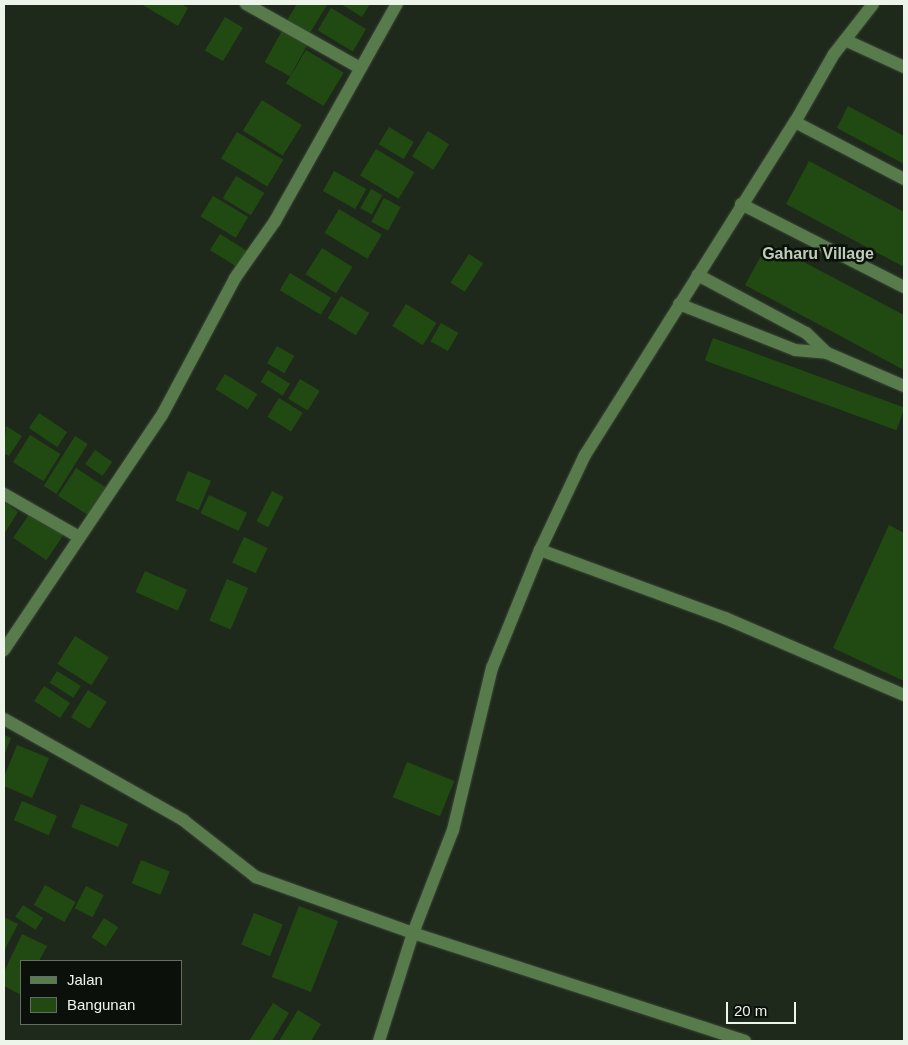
<!DOCTYPE html>
<style>
body{margin:0}
#map{position:relative;width:908px;height:1045px;overflow:hidden;background:#1e291b;font-family:Helvetica,sans-serif}
div>[style]{position:absolute}
.building>*{inset:0;background:#214a12;transform-origin:0 0}
.roads{filter:drop-shadow(0 0 1px #3b4638) drop-shadow(0 0 1px #3b4638)}
.minor>*{height:12px;margin:-6px;padding:0 6px;transform-origin:6px;border-radius:6px;background:#587b4c}
span{translate:-50% -50%;white-space:nowrap;text-align:center;line-height:1.15;-webkit-text-stroke:5px #0b100a;paint-order:stroke}
.neighbourhood-label{font-size:16px;color:#becdb9;font-weight:700}
.frame{position:absolute;inset:0;border:5px solid #edf5eb;pointer-events:none}
.legend{position:absolute;left:20px;top:960px;width:162px;height:65px;box-sizing:border-box;background:#0b100a;border:1px solid #656c64;margin:0;padding:6px 9px;list-style:none;font-size:15px;color:#edf5eb}
.legend li{display:flex;align-items:center;gap:10px;height:25px}
.legend b{width:25px;border:1px solid #656c64}
.scale{position:absolute;left:726px;top:1002px;width:70px;height:22px;box-sizing:border-box;border:2px solid #edf5eb;border-top:0;padding-left:6px;font-size:15px;line-height:18px;white-space:nowrap;color:#edf5eb;-webkit-text-stroke:4px #0b100a;paint-order:stroke}
</style>
<div id="map">
<div class="building">
<i style="clip-path:polygon(141px 4px,182px 4px,188px 8px,178px 26px)"></i>
<i style="clip-path:polygon(297px 4px,327px 5px,308px 36px,286px 22px)"></i>
<i style="clip-path:polygon(341px 4px,370px 4px,362px 17px)"></i>
<i style="left:331px;top:8px;width:41px;height:26px;rotate:31deg"></i>
<i style="left:225px;top:17px;width:21px;height:39px;rotate:31deg"></i>
<i style="left:283px;top:29px;width:29px;height:38px;rotate:29deg"></i>
<i style="left:306px;top:50px;width:44px;height:39px;rotate:31deg"></i>
<i style="left:262px;top:100px;width:47px;height:36px;rotate:32deg"></i>
<i style="clip-path:polygon(848px 106px,904px 136px,904px 164px,837px 128px)"></i>
<i style="left:389px;top:127px;width:29px;height:20px;rotate:31deg"></i>
<i style="left:428px;top:131px;width:25px;height:30px;rotate:32deg"></i>
<i style="left:237px;top:132px;width:54px;height:31px;rotate:31deg"></i>
<i style="left:376px;top:149px;width:45px;height:31px;rotate:31deg"></i>
<i style="clip-path:polygon(809px 161px,904px 212px,904px 267px,786px 204px)"></i>
<i style="left:334px;top:171px;width:37px;height:23px;rotate:29deg"></i>
<i style="left:236px;top:176px;width:33px;height:26px;rotate:31deg"></i>
<i style="left:371px;top:189px;width:13px;height:22px;rotate:29deg"></i>
<i style="left:213px;top:196px;width:41px;height:24px;rotate:31deg"></i>
<i style="left:384px;top:198px;width:19px;height:27px;rotate:28deg"></i>
<i style="left:339px;top:209px;width:50px;height:28px;rotate:31deg"></i>
<i style="left:220px;top:234px;width:31px;height:19px;rotate:32deg"></i>
<i style="clip-path:polygon(768px 243px,904px 315px,904px 370px,745px 285px)"></i>
<i style="left:322px;top:248px;width:36px;height:31px;rotate:32deg"></i>
<i style="left:469px;top:254px;width:17px;height:34px;rotate:33deg"></i>
<i style="left:290px;top:273px;width:48px;height:20px;rotate:31deg"></i>
<i style="left:341px;top:296px;width:33px;height:26px;rotate:31deg"></i>
<i style="left:406px;top:304px;width:36px;height:26px;rotate:32deg"></i>
<i style="left:441px;top:323px;width:20px;height:21px;rotate:30deg"></i>
<i style="left:713px;top:338px;width:204px;height:24px;rotate:20deg"></i>
<i style="left:277px;top:346px;width:20px;height:20px;rotate:30deg"></i>
<i style="left:268px;top:370px;width:26px;height:14px;rotate:32deg"></i>
<i style="left:225px;top:374px;width:38px;height:18px;rotate:32deg"></i>
<i style="left:300px;top:379px;width:23px;height:23px;rotate:31deg"></i>
<i style="left:279px;top:398px;width:28px;height:22px;rotate:32deg"></i>
<i style="left:39px;top:413px;width:34px;height:18px;rotate:34deg"></i>
<i style="clip-path:polygon(6px 426px,22px 436px,9px 456px,4px 453px)"></i>
<i style="left:30px;top:435px;width:36px;height:32px;rotate:32deg"></i>
<i style="left:75px;top:436px;width:15px;height:59px;rotate:32deg"></i>
<i style="left:95px;top:450px;width:21px;height:17px;rotate:35deg"></i>
<i style="left:76px;top:468px;width:38px;height:33px;rotate:33deg"></i>
<i style="left:188px;top:471px;width:25px;height:32px;rotate:23deg"></i>
<i style="left:272px;top:491px;width:13px;height:34px;rotate:27deg"></i>
<i style="left:209px;top:495px;width:42px;height:20px;rotate:25deg"></i>
<i style="clip-path:polygon(6px 503px,18px 512px,4px 534px,4px 506px)"></i>
<i style="left:30px;top:513px;width:40px;height:30px;rotate:34deg"></i>
<i style="clip-path:polygon(889px 525px,904px 533px,904px 681px,833px 648px)"></i>
<i style="left:244px;top:537px;width:26px;height:28px;rotate:25deg"></i>
<i style="left:145px;top:571px;width:46px;height:23px;rotate:24deg"></i>
<i style="left:227px;top:579px;width:23px;height:45px;rotate:23deg"></i>
<i style="left:75px;top:636px;width:40px;height:33px;rotate:32deg"></i>
<i style="left:57px;top:671px;width:28px;height:14px;rotate:32deg"></i>
<i style="left:44px;top:686px;width:31px;height:18px;rotate:33deg"></i>
<i style="left:88px;top:690px;width:22px;height:32px;rotate:32deg"></i>
<i style="clip-path:polygon(4px 735px,11px 738px,4px 756px)"></i>
<i style="clip-path:polygon(17px 745px,49px 758px,32px 798px,4px 786px,4px 777px)"></i>
<i style="left:407px;top:762px;width:51px;height:38px;rotate:22deg"></i>
<i style="left:22px;top:801px;width:38px;height:21px;rotate:23deg"></i>
<i style="left:81px;top:804px;width:51px;height:25px;rotate:23deg"></i>
<i style="left:141px;top:860px;width:31px;height:25px;rotate:22deg"></i>
<i style="left:45px;top:885px;width:35px;height:23px;rotate:29deg"></i>
<i style="left:86px;top:886px;width:20px;height:25px;rotate:27deg"></i>
<i style="left:23px;top:905px;width:24px;height:14px;rotate:33deg"></i>
<i style="left:299px;top:906px;width:42px;height:76px;rotate:21deg"></i>
<i style="left:254px;top:913px;width:31px;height:34px;rotate:22deg"></i>
<i style="clip-path:polygon(4px 917px,18px 924px,4px 951px)"></i>
<i style="left:104px;top:918px;width:17px;height:23px;rotate:33deg"></i>
<i style="clip-path:polygon(22px 934px,47px 946px,39px 961px,21px 961px,21px 995px,4px 986px,4px 972px)"></i>
<i style="clip-path:polygon(273px 1003px,289px 1013px,272px 1041px,249px 1041px)"></i>
<i style="clip-path:polygon(298px 1010px,321px 1024px,311px 1041px,279px 1041px)"></i>
</div>
<div class="roads">
<div class="minor">
<i style="left:246px;top:4px;width:131px;rotate:29.3deg"></i>
<i style="left:845px;top:40px;width:65px;rotate:24.6deg"></i>
<i style="left:795px;top:122px;width:123px;rotate:27.6deg"></i>
<i style="left:741px;top:204px;width:183px;rotate:27deg"></i>
<i style="left:679px;top:304px;width:125px;rotate:21.6deg"></i>
<i style="left:795px;top:350px;width:32px;rotate:5deg"></i>
<i style="left:827px;top:353px;width:29px;rotate:-136deg"></i>
<i style="left:806px;top:333px;width:123px;rotate:-151.8deg"></i>
<i style="left:827px;top:353px;width:84px;rotate:23.2deg"></i>
<i style="left:4px;top:494px;width:86px;rotate:29.8deg"></i>
<i style="left:540px;top:550px;width:197px;rotate:20.2deg"></i>
<i style="left:725px;top:618px;width:195px;rotate:23.3deg"></i>
<i style="left:4px;top:650px;width:283px;rotate:-56.1deg"></i>
<i style="left:162px;top:415px;width:155px;rotate:-61.9deg"></i>
<i style="left:235px;top:278px;width:70px;rotate:-54.9deg"></i>
<i style="left:275px;top:221px;width:249px;rotate:-60.7deg"></i>
<i style="left:4px;top:719px;width:206px;rotate:29.4deg"></i>
<i style="left:183px;top:820px;width:93px;rotate:38deg"></i>
<i style="left:256px;top:877px;width:167px;rotate:19.6deg"></i>
<i style="left:413px;top:933px;width:113px;rotate:107.5deg"></i>
<i style="left:745px;top:1041px;width:349px;rotate:-162deg"></i>
<i style="left:413px;top:933px;width:110px;rotate:-68.8deg"></i>
<i style="left:453px;top:830px;width:167px;rotate:-76.5deg"></i>
<i style="left:492px;top:668px;width:127px;rotate:-67.9deg"></i>
<i style="left:540px;top:550px;width:105px;rotate:-64.7deg"></i>
<i style="left:585px;top:455px;width:394px;rotate:-57.8deg"></i>
<i style="left:795px;top:122px;width:78px;rotate:-60.2deg"></i>
<i style="left:834px;top:54px;width:63px;rotate:-52deg"></i>
</div>
</div>
<div class="neighbourhood-label">
<span style="left:818px;top:254px">Gaharu Village</span>
</div>
<div class="frame"></div>
<ul class="legend">
<li><b style="height:6px;background:#587b4c"></b>Jalan</li>
<li><b style="height:14px;background:#214a12"></b>Bangunan</li>
</ul>
<div class="scale">20 m</div>
</div>
